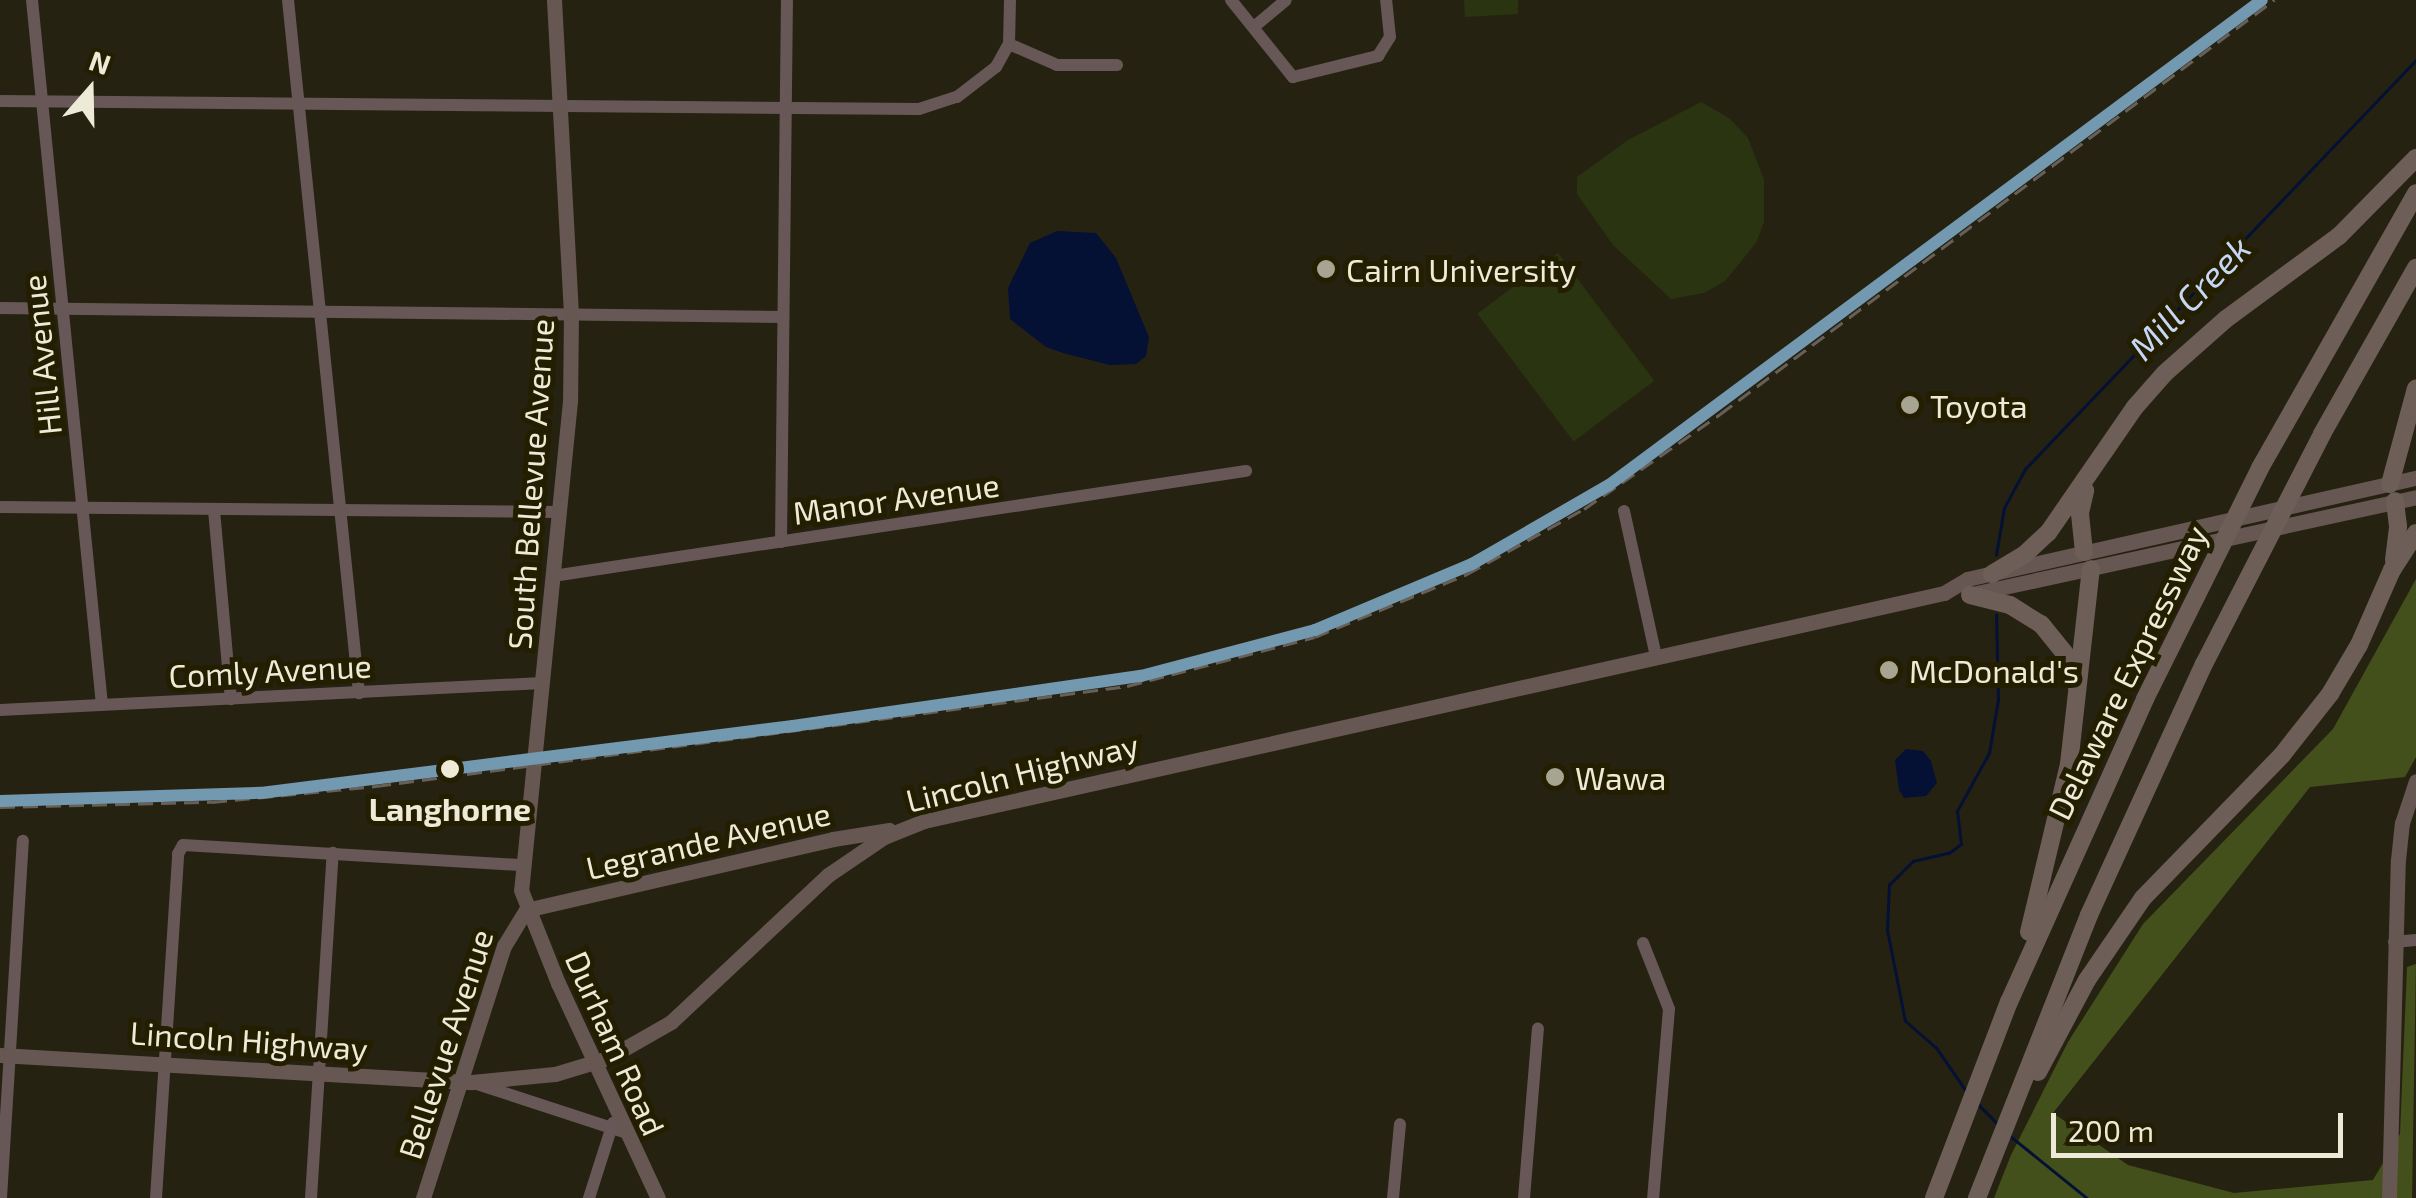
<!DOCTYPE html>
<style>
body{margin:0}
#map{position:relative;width:2416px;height:1198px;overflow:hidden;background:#262211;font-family:"Exo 2",sans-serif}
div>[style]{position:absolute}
.green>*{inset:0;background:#2b3410;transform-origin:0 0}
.forest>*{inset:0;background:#43501b}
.water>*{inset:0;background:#041135}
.stream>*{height:2.5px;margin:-1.25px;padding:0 1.25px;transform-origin:1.25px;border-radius:1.25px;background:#041135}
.minor>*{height:12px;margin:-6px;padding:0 6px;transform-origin:6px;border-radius:6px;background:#675857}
.major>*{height:15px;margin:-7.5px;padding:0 7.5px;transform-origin:7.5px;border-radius:7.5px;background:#675752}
.highway>*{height:18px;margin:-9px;padding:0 9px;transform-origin:9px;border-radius:9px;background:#6d5e57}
.rail>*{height:2.5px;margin-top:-1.25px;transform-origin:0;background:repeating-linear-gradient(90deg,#686058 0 15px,transparent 0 23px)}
.rail-1>*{height:12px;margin:-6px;padding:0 6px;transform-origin:6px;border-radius:6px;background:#7299b0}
.dots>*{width:28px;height:28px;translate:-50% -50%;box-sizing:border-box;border:5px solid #241e01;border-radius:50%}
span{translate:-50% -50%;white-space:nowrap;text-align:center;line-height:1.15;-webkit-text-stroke:10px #241e01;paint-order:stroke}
.poi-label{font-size:32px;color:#edead8}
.left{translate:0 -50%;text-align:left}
.street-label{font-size:32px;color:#edead8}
.stop-label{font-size:32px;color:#edead8;font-weight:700}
.water-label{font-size:35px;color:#c6d7f5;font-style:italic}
.north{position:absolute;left:40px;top:40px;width:100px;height:100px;-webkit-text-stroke:8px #241e01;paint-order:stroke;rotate:20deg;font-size:28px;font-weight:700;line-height:40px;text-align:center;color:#edead8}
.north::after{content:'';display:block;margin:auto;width:35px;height:45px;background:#edead8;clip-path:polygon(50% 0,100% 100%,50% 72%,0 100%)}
.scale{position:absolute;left:2051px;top:1113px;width:292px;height:45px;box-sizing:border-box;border:5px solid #edead8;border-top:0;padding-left:12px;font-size:30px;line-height:35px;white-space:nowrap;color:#edead8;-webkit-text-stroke:8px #241e01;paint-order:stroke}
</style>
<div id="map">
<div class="green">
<i style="clip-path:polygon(1464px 0,1518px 0,1518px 14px,1465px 17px)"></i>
<i style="clip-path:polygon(1701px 102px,1729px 118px,1748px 138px,1764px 180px,1764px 222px,1756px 243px,1725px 281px,1704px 293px,1671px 299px,1613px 245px,1577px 194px,1577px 177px,1628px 140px)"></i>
<i style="left:1558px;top:253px;width:160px;height:101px;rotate:53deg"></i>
</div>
<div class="forest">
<i style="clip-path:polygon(2416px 579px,2416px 757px,2405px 777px,2310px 787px,2053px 1113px,2128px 1165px,2234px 1193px,2373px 1180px,2400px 1134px,2407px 967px,2416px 964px,2412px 1198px,1994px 1198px,2011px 1155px,2068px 1042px,2143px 924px,2333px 729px)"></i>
</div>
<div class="water">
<i style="clip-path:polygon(1057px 231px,1096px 233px,1116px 258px,1149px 337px,1146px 356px,1136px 364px,1110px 365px,1063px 353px,1046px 347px,1010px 319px,1008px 288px,1030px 243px)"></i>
<i style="clip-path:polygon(1906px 749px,1923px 751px,1931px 761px,1937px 783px,1926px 796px,1904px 798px,1899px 790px,1895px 760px)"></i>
</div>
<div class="stream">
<i style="left:1996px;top:555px;width:48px;rotate:-80.3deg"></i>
<i style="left:2004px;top:508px;width:44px;rotate:-61.7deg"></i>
<i style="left:2025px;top:469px;width:566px;rotate:-46.29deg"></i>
<i style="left:1965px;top:1090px;width:51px;rotate:-124.6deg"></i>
<i style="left:1936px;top:1048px;width:41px;rotate:-138.9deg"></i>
<i style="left:1905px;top:1021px;width:93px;rotate:-101.2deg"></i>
<i style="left:1887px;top:930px;width:45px;rotate:-87.5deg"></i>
<i style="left:1889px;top:885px;width:34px;rotate:-45deg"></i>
<i style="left:1913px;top:861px;width:37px;rotate:-13deg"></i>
<i style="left:1949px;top:853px;width:15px;rotate:-37deg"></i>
<i style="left:1961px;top:844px;width:33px;rotate:-97deg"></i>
<i style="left:1957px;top:811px;width:66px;rotate:-61.1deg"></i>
<i style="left:1989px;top:753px;width:54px;rotate:-80.4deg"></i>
<i style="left:1998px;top:700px;width:85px;rotate:-91.3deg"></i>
<i style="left:1977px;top:1103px;width:33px;rotate:45deg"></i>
<i style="left:2009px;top:1135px;width:100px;rotate:38.9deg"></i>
</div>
<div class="minor">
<i style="left:32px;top:0;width:708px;rotate:84.33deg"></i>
<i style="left:288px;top:0;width:697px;rotate:84.15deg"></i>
<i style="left:1231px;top:0;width:99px;rotate:51.2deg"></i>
<i style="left:1293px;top:77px;width:88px;rotate:-13.9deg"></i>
<i style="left:1378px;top:56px;width:22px;rotate:-58deg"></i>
<i style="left:1390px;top:37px;width:37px;rotate:-96deg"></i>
<i style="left:1255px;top:26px;width:40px;rotate:-40deg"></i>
<i style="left:1009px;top:44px;width:52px;rotate:23.6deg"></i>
<i style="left:1057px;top:65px;width:60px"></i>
<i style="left:0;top:101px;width:919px;rotate:0.5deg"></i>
<i style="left:919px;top:109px;width:40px;rotate:-18deg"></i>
<i style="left:957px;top:97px;width:49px;rotate:-37.6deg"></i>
<i style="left:996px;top:67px;width:26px;rotate:-61deg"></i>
<i style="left:1009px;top:44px;width:44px;rotate:-88.7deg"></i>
<i style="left:0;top:308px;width:783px;rotate:0.66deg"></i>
<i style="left:0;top:507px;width:560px;rotate:0.51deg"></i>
<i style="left:214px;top:510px;width:190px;rotate:84.9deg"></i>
<i style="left:1624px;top:511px;width:149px;rotate:77.6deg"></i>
<i style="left:781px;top:542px;width:542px;rotate:-89.37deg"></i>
<i style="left:553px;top:576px;width:701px;rotate:-8.62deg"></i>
<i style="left:0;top:710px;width:543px;rotate:-2.85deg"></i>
<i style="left:2394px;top:942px;width:22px;rotate:-5deg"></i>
<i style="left:1643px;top:943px;width:71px;rotate:68.5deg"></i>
<i style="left:1669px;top:1009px;width:190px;rotate:94.8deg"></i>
<i style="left:474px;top:1083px;width:161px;rotate:18.1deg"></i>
<i style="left:1px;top:1198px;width:358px;rotate:-86.5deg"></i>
<i style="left:156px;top:1198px;width:345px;rotate:-86.3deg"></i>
<i style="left:178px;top:854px;width:10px;rotate:-61deg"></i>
<i style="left:183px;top:845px;width:341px;rotate:3.4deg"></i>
<i style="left:311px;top:1198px;width:346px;rotate:-86.4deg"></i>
<i style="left:589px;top:1198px;width:79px;rotate:-72.3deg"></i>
<i style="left:1393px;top:1198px;width:74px;rotate:-84.6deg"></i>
<i style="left:1524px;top:1198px;width:170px;rotate:-85.3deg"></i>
</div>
<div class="major">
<i style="left:554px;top:0;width:312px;rotate:86.9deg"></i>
<i style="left:571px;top:312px;width:89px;rotate:90.6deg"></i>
<i style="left:570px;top:401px;width:491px;rotate:95.7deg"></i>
<i style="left:521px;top:890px;width:100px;rotate:68.3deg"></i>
<i style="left:558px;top:983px;width:237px;rotate:65.1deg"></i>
<i style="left:1972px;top:594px;width:454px;rotate:-12.3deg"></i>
<i style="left:526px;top:910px;width:315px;rotate:-13deg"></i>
<i style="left:833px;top:839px;width:57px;rotate:-9.1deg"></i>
<i style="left:0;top:1055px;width:473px;rotate:3.3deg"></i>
<i style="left:472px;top:1082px;width:83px;rotate:-5.5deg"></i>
<i style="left:555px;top:1074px;width:55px;rotate:-16.8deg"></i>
<i style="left:608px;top:1058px;width:73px;rotate:-29.7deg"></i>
<i style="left:671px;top:1022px;width:215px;rotate:-43.1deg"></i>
<i style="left:828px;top:875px;width:68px;rotate:-34.2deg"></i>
<i style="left:884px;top:837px;width:43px;rotate:-21.8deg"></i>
<i style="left:924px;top:821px;width:1045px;rotate:-12.6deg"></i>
<i style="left:1944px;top:593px;width:27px;rotate:-31deg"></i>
<i style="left:1967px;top:579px;width:460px;rotate:-12.7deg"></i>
<i style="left:423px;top:1198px;width:265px;rotate:-72.2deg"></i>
<i style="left:504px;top:946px;width:42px;rotate:-58.6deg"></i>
<i style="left:2389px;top:1198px;width:338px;rotate:-88.5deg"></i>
<i style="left:2398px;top:860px;width:37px;rotate:-84deg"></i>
<i style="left:2402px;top:823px;width:44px;rotate:-71.6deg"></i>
</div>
<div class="highway">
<i style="left:2390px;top:484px;width:99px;rotate:-74.8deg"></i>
<i style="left:2084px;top:552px;width:39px;rotate:-96deg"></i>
<i style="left:2080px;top:513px;width:23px;rotate:-77deg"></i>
<i style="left:2394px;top:560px;width:34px;rotate:-83deg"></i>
<i style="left:2398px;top:526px;width:25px;rotate:-97deg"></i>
<i style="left:1992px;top:574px;width:37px;rotate:-31deg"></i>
<i style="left:2024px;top:555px;width:33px;rotate:-43deg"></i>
<i style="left:2048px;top:533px;width:153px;rotate:-55.4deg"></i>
<i style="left:2135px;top:407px;width:45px;rotate:-48.6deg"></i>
<i style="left:2165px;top:373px;width:81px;rotate:-41.5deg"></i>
<i style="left:2226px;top:319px;width:140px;rotate:-36.3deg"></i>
<i style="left:2339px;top:236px;width:110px;rotate:-45.4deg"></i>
<i style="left:1970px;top:595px;width:41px;rotate:14deg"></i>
<i style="left:2010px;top:605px;width:36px;rotate:32deg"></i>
<i style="left:2041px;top:624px;width:38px;rotate:51deg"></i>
<i style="left:2065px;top:654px;width:33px;rotate:70deg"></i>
<i style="left:2029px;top:932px;width:173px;rotate:-76.6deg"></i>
<i style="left:2069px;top:764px;width:196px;rotate:-83.6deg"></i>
<i style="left:2038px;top:1072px;width:104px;rotate:-62deg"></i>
<i style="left:2087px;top:980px;width:99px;rotate:-55.7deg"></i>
<i style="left:2143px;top:898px;width:199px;rotate:-45.8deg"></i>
<i style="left:2282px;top:755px;width:78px;rotate:-51.8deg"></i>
<i style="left:2330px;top:694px;width:57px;rotate:-59.4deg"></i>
<i style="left:2359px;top:645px;width:82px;rotate:-66.3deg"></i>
<i style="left:2392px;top:570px;width:44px;rotate:-57deg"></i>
<i style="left:1934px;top:1198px;width:210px;rotate:-69.1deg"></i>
<i style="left:2009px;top:1002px;width:332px;rotate:-65.8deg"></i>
<i style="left:2145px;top:699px;width:258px;rotate:-63.5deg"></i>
<i style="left:2260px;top:468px;width:316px;rotate:-60.4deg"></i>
<i style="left:1977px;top:1198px;width:304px;rotate:-68.4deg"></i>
<i style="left:2089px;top:915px;width:276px;rotate:-65.4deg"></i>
<i style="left:2204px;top:664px;width:259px;rotate:-62.8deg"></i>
<i style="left:2322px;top:434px;width:191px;rotate:-60.5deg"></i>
</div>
<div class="rail">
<i style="left:0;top:807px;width:212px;rotate:-1.4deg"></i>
<i style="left:212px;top:802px;width:165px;rotate:-5.6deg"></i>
<i style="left:376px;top:786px;width:758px;rotate:-7.58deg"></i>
<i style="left:1127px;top:686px;width:194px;rotate:-14.6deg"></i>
<i style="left:1315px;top:637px;width:165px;rotate:-22.5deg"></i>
<i style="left:1467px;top:574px;width:134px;rotate:-29.1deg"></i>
<i style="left:1584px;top:509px;width:166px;rotate:-34.9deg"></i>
<i style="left:1720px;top:414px;width:692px;rotate:-36.77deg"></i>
</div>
<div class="rail-1">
<i style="left:0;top:801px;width:261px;rotate:-1.8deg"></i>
<i style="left:261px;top:793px;width:536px;rotate:-7.18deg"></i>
<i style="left:793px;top:726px;width:352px;rotate:-8.2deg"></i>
<i style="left:1141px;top:676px;width:180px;rotate:-14.8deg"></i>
<i style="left:1315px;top:630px;width:170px;rotate:-22.8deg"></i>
<i style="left:1472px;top:564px;width:158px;rotate:-30deg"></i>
<i style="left:1609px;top:485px;width:813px;rotate:-36.6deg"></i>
</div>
<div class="dots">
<i style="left:1326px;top:269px;background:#a7a492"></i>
<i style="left:1910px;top:405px;background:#a7a492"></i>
<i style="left:1889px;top:670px;background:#a7a492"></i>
<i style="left:450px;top:769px;background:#edead8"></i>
<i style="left:1555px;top:777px;background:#a7a492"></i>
</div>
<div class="poi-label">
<span class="left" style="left:1346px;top:269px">Cairn University</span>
<span class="left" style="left:1930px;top:405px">Toyota</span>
<span class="left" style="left:1909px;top:670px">McDonald's</span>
<span class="left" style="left:1575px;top:777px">Wawa</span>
</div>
<div class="street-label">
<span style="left:41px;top:355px;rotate:-96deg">Hill Avenue</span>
<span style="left:530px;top:484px;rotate:-86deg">South Bellevue Avenue</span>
<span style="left:896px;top:498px;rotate:-8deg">Manor Avenue</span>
<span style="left:270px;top:670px;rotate:-3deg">Comly Avenue</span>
<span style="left:2127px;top:672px;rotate:-64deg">Delaware Expressway</span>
<span style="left:1022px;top:772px;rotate:-14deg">Lincoln Highway</span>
<span style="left:708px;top:840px;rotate:-13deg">Legrande Avenue</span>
<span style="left:249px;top:1040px;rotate:4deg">Lincoln Highway</span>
<span style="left:616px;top:1043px;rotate:66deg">Durham Road</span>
<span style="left:445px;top:1044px;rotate:-72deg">Bellevue Avenue</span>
</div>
<div class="stop-label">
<span style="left:450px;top:808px">Langhorne</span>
</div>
<div class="water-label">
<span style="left:2189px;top:297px;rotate:-46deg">Mill Creek</span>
</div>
<div class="north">N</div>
<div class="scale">200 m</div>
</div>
